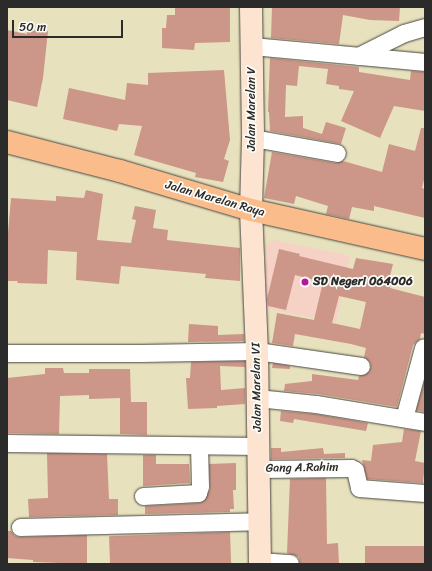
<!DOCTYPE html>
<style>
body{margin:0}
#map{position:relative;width:432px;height:571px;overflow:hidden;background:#e7e1bd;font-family:Sriracha,sans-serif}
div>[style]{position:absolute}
.built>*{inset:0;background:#f6d1c5}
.building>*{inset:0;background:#cc9688;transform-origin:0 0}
.roads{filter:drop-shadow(0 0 1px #474641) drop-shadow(0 0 1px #474641)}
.street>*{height:17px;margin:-8.5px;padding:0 8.5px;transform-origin:8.5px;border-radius:8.5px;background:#fff}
.secondary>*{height:22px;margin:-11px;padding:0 11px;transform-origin:11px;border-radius:11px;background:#fde4d0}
.primary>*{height:22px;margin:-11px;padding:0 11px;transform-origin:11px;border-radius:11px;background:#f9bc8a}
.dots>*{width:11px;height:11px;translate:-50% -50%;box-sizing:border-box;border:2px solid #fdfcf7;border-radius:50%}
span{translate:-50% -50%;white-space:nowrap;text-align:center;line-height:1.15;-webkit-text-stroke:3.5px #fdfcf7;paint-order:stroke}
.street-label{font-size:12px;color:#2b2b2b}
.poi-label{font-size:12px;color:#2b2b2b;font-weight:700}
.left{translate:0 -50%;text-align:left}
.frame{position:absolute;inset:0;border:8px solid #2b2b2b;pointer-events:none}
.scale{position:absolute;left:12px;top:20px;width:111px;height:18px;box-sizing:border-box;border:2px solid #2b2b2b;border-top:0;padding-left:5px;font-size:12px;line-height:14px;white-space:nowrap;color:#2b2b2b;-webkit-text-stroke:3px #fdfcf7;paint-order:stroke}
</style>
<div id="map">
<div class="built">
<i style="clip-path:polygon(274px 240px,350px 256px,336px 322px,264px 308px,266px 245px)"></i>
</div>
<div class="building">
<i style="clip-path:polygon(175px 7px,230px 7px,230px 42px,195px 43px,194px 50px,162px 48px,162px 28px,166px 28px,167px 15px,175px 15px)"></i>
<i style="clip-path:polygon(272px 7px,400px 7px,399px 21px,370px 20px,343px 15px,339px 44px,271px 38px)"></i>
<i style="clip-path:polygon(7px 30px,27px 34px,27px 30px,48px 31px,43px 78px,37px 107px,7px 100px)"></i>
<i style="clip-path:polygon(270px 58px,359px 67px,359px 72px,410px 80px,411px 71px,425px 72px,425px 111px,394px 106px,380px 138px,341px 121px,354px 91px,339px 89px,339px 86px,326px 84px,328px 69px,299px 66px,297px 86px,286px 85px,285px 117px,303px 116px,303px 128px,322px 134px,326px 122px,346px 128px,341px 144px,270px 131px,269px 112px,268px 112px)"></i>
<i style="clip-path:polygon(224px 70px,230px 140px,224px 159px,229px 161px,223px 182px,195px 177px,196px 173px,134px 155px,142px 126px,119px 124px,117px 131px,63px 119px,69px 88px,125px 100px,127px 83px,148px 85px,148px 73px)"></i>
<i style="clip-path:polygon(421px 128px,425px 128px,425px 176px,422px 188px,425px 189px,425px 218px,374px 206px,374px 211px,352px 207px,349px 219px,326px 214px,328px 206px,296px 196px,294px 204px,264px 198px,272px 152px,335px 163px,343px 161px,382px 172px,389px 144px,415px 151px)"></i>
<i style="clip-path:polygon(86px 190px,103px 194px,97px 240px,131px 243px,136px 220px,132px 219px,135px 206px,156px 210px,153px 228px,168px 230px,167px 240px,240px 248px,240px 281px,205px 278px,206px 274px,121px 266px,119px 284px,76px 280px,77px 252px,48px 250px,47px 284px,17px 283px,18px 281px,7px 281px,7px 244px,11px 198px,56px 201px,56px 196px,84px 198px)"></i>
<i style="clip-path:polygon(evenodd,279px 249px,300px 254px,299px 256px,353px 269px,356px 258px,393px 264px,388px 284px,391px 285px,390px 288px,425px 297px,425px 334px,421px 333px,420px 339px,413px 345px,397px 407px,318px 394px,284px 391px,285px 384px,312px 381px,312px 374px,358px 380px,359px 376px,369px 372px,371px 367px,370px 362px,364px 357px,366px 348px,351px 344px,295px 334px,293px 346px,272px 343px,277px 313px,314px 320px,323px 282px,295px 275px,286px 310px,268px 306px,267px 299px,279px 249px,339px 296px,366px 302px,360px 329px,332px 323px,339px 296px)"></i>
<i style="clip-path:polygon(189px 324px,218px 326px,218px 335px,244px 334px,244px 341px,188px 342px)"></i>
<i style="clip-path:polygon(245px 361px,245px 367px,220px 366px,221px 390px,245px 388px,245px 404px,217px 406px,217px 408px,188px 409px,186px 378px,190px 378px,191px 362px)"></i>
<i style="clip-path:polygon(273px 363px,290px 366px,290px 369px,272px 368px)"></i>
<i style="clip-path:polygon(45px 368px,63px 368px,64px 373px,89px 373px,89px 369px,130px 369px,131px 402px,147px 402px,147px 435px,120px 434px,120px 398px,89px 399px,89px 395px,60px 396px,59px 434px,7px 433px,7px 378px,45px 374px)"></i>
<i style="clip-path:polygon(425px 379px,425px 412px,416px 410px)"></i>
<i style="clip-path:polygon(281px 411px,315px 414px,368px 423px,366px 431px,294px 419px,293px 423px,280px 421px)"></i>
<i style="clip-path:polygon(404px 429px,421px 431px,415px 461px,425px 463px,423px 483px,367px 479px,362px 460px,371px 461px,373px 445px,402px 442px)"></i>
<i style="clip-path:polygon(271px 448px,281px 448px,281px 452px,323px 448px,324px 454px,345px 453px,345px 458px,271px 459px)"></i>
<i style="clip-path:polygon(47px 453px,107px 454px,109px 499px,118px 499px,118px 515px,29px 517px,28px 499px,48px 498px)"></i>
<i style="clip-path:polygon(143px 455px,156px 455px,156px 464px,189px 464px,190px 483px,143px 486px)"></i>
<i style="clip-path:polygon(236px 463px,236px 490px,233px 490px,234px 509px,230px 509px,230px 512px,145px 514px,145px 506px,199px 503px,204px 501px,210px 489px,209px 464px)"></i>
<i style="clip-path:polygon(326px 478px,327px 544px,338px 543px,339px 564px,300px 564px,299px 557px,287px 553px,290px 479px)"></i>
<i style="clip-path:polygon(7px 531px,11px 531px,15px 536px,20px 537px,87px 535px,87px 564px,33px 562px,33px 560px,7px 558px)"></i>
<i style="left:230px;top:532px;width:32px;height:121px;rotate:88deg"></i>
<i style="left:425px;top:546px;width:18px;height:60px;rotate:90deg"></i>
</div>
<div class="roads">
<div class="street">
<i style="left:252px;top:46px;width:174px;rotate:5.3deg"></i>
<i style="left:358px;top:56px;width:51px;rotate:-26.6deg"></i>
<i style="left:404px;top:33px;width:22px;rotate:-16deg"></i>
<i style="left:253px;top:138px;width:85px;rotate:10.1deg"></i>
<i style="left:7px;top:353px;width:134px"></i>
<i style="left:141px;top:353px;width:116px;rotate:-1deg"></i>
<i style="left:257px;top:351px;width:105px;rotate:8.2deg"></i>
<i style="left:257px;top:398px;width:59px;rotate:5.8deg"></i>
<i style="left:316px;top:404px;width:110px;rotate:9.4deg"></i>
<i style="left:404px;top:418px;width:73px;rotate:-74.8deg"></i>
<i style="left:7px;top:443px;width:251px;rotate:0.7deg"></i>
<i style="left:259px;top:469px;width:92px;rotate:-0.6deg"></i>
<i style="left:351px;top:468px;width:4px;rotate:27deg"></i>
<i style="left:355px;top:470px;width:18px;rotate:77deg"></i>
<i style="left:359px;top:488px;width:66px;rotate:4.3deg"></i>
<i style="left:143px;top:496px;width:55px;rotate:-3.1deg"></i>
<i style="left:198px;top:493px;width:7px;rotate:-74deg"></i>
<i style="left:200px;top:486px;width:40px;rotate:-91.4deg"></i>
<i style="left:20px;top:527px;width:239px;rotate:-1.4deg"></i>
<i style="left:260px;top:561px;width:30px;rotate:4deg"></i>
</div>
<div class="secondary">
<i style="left:251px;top:7px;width:131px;rotate:89.1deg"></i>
<i style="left:253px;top:138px;width:72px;rotate:91.6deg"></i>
<i style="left:251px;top:210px;width:141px;rotate:87.6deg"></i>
<i style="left:257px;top:351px;width:213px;rotate:89.2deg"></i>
</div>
<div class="primary">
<i style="left:7px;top:142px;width:117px;rotate:14.4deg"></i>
<i style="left:120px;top:171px;width:137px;rotate:16.6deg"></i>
<i style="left:251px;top:210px;width:178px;rotate:12.6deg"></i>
</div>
</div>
<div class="dots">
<i style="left:305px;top:282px;background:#b5179e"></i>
</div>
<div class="street-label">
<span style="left:252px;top:109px;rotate:-90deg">Jalan Marelan V</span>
<span style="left:215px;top:199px;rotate:16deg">Jalan Marelan Raya</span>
<span style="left:257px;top:387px;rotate:-91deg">Jalan Marelan VI</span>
<span style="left:302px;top:468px;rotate:-1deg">Gang A.Rahim</span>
</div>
<div class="poi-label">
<span class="left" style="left:313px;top:282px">SD Negeri 064006</span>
</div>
<div class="frame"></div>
<div class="scale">50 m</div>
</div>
